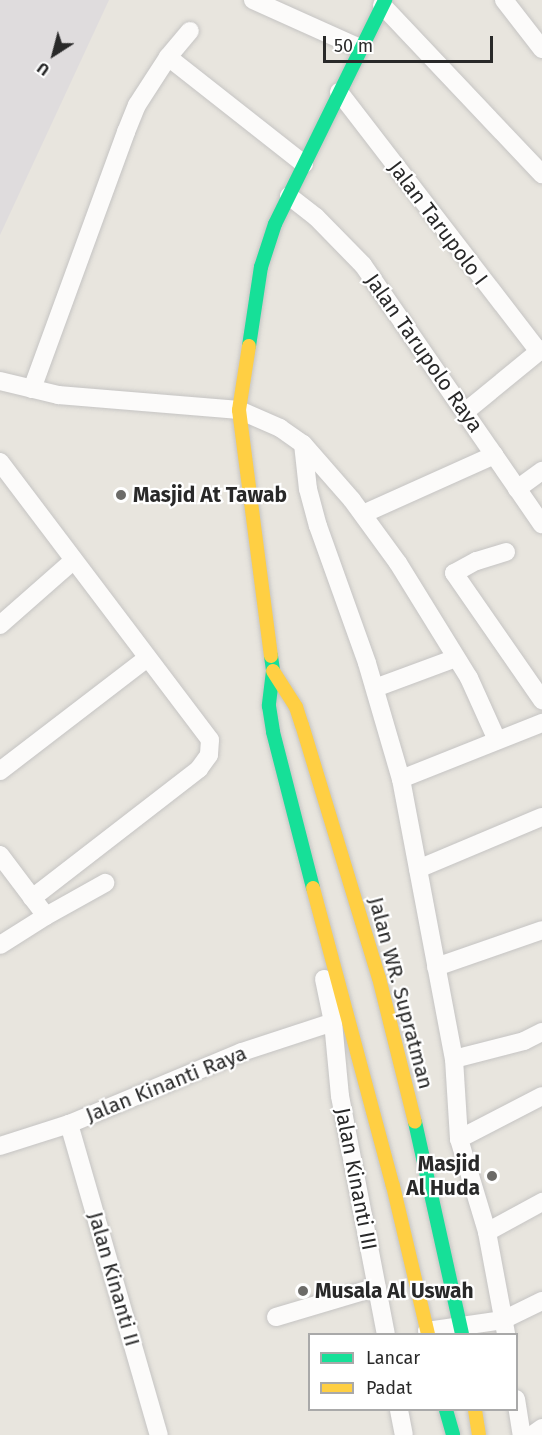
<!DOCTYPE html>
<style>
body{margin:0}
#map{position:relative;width:542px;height:1435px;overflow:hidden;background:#e8e5de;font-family:"Fira Sans",sans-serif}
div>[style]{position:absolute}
.industrial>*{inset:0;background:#dfdcdd}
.roads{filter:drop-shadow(0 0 2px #c5c4c3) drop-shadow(0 0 2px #c5c4c3)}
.street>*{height:18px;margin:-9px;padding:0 9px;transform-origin:9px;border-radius:9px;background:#fcfbfa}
.fast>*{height:14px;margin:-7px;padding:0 7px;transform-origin:7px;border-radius:7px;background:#16e098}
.slow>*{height:14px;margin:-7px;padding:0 7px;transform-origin:7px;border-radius:7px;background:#ffcf43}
.dots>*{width:16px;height:16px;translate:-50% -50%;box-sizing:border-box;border:3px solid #fff;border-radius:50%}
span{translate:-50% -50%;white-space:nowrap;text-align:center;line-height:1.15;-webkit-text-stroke:4.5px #fff;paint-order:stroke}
.street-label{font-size:21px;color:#292929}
.poi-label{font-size:21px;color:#292929;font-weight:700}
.left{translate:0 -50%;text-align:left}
.right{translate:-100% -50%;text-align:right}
.legend{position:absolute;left:308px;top:1333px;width:210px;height:78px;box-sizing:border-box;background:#fff;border:2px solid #a9a9a9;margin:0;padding:8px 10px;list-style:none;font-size:18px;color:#292929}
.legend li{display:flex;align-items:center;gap:12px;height:30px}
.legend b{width:30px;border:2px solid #a9a9a9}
.north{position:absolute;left:24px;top:24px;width:60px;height:60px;-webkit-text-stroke:4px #fff;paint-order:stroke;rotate:216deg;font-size:16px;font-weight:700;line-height:24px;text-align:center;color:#292929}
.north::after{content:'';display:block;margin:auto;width:21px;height:27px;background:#292929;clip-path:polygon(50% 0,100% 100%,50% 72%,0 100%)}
.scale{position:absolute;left:323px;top:36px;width:170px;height:27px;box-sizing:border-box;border:3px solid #292929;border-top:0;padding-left:8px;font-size:18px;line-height:21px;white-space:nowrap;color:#292929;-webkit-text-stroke:4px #fff;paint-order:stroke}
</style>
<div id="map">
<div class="industrial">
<i style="clip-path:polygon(0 0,109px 0,0 235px)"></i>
</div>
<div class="roads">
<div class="street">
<i style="left:253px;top:0;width:117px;rotate:24.2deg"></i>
<i style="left:504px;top:0;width:62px;rotate:52.2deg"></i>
<i style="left:382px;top:5px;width:233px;rotate:46.6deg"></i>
<i style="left:168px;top:57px;width:34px;rotate:-50deg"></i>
<i style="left:339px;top:92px;width:328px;rotate:52.4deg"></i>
<i style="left:289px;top:196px;width:34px;rotate:38deg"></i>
<i style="left:316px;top:217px;width:67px;rotate:45.6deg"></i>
<i style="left:363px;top:265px;width:315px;rotate:55.4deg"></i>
<i style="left:0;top:381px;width:60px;rotate:13.6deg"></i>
<i style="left:58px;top:395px;width:182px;rotate:4.7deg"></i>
<i style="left:239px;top:410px;width:45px;rotate:23.7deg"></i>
<i style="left:280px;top:428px;width:28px;rotate:35deg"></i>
<i style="left:303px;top:444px;width:74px;rotate:48.8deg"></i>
<i style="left:352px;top:500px;width:78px;rotate:53.9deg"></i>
<i style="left:398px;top:563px;width:135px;rotate:58.3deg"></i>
<i style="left:469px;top:678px;width:68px;rotate:65.7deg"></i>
<i style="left:32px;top:389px;width:274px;rotate:-69.9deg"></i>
<i style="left:126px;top:132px;width:29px;rotate:-68deg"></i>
<i style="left:137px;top:105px;width:57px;rotate:-57.1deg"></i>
<i style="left:168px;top:57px;width:173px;rotate:38.2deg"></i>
<i style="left:465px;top:412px;width:99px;rotate:-39.3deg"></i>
<i style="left:303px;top:444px;width:45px;rotate:83.7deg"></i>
<i style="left:308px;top:489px;width:38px;rotate:75deg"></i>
<i style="left:318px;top:526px;width:145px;rotate:70.3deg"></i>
<i style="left:367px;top:663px;width:121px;rotate:73.7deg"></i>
<i style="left:401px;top:779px;width:285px;rotate:79.3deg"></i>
<i style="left:454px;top:1059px;width:80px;rotate:86.4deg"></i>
<i style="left:459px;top:1139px;width:97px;rotate:73.2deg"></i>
<i style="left:487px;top:1232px;width:104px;rotate:79.4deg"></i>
<i style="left:0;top:462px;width:348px;rotate:52.9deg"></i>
<i style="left:210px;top:740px;width:15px;rotate:94deg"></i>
<i style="left:209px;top:755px;width:17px;rotate:126deg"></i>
<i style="left:199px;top:769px;width:211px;rotate:142.3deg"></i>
<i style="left:517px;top:489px;width:31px;rotate:-36deg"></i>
<i style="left:363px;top:514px;width:144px;rotate:-24.2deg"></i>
<i style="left:506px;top:552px;width:31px;rotate:163deg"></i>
<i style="left:476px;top:561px;width:25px;rotate:151deg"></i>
<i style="left:454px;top:573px;width:155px;rotate:55.3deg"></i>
<i style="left:0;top:625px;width:98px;rotate:-41.3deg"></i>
<i style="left:375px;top:688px;width:86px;rotate:-20.3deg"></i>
<i style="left:0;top:771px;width:185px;rotate:-37.5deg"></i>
<i style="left:401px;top:779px;width:152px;rotate:-21.7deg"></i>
<i style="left:0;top:855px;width:76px;rotate:53deg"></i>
<i style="left:46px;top:916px;width:54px;rotate:147.8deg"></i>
<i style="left:418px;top:869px;width:134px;rotate:-22.8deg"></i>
<i style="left:46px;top:916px;width:68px;rotate:-29.2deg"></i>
<i style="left:436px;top:967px;width:112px;rotate:-19.2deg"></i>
<i style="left:324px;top:979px;width:44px;rotate:78.2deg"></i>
<i style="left:333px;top:1022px;width:74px;rotate:84.6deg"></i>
<i style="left:340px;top:1096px;width:242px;rotate:79.1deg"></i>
<i style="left:454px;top:1059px;width:72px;rotate:-14.4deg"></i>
<i style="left:524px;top:1041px;width:20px;rotate:-27deg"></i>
<i style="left:69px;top:1124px;width:324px;rotate:73.9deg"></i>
<i style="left:459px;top:1139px;width:93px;rotate:-27.4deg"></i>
<i style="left:0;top:1146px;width:72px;rotate:-17.7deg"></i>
<i style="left:69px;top:1124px;width:187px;rotate:-22.6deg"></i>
<i style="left:242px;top:1052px;width:96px;rotate:-18.2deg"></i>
<i style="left:487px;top:1232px;width:63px;rotate:-28.6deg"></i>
<i style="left:276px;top:1317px;width:105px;rotate:-16.5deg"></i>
<i style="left:427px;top:1331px;width:77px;rotate:-8.2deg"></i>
<i style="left:503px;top:1320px;width:43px;rotate:-26deg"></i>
<i style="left:516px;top:1399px;width:36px;rotate:81deg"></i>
<i style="left:399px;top:1410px;width:25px;rotate:79deg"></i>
<i style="left:532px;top:1435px;width:12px;rotate:-35deg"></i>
</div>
<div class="fast">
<i style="left:249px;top:346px;width:80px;rotate:-81.4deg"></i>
<i style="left:261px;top:267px;width:45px;rotate:-72deg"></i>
<i style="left:275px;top:224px;width:250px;rotate:-63.8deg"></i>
<i style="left:271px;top:656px;width:15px;rotate:82deg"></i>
<i style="left:273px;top:671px;width:35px;rotate:97deg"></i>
<i style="left:269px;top:706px;width:26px;rotate:81deg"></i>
<i style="left:273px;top:732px;width:161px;rotate:75.6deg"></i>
<i style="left:415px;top:1122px;width:217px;rotate:77.5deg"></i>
<i style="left:446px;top:1410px;width:26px;rotate:74deg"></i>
</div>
<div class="slow">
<i style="left:249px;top:346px;width:65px;rotate:98.9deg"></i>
<i style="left:239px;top:410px;width:248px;rotate:82.6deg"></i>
<i style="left:273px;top:671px;width:43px;rotate:57.4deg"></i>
<i style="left:296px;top:707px;width:19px;rotate:72deg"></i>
<i style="left:302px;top:725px;width:264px;rotate:73.1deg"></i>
<i style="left:379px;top:978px;width:148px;rotate:76deg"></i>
<i style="left:313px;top:888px;width:309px;rotate:75deg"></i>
<i style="left:393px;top:1186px;width:152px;rotate:76.7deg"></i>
<i style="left:475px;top:1410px;width:25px;rotate:81deg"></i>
</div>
</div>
<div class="dots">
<i style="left:121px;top:495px;background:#6c6b68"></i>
<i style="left:492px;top:1176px;background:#6c6b68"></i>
<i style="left:303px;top:1291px;background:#6c6b68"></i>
</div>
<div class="street-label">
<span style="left:438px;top:223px;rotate:53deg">Jalan Tarupolo I</span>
<span style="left:424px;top:353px;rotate:55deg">Jalan Tarupolo Raya</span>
<span style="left:401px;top:993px;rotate:75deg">Jalan WR. Supratman</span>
<span style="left:166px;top:1084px;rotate:-22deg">Jalan Kinanti Raya</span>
<span style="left:356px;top:1179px;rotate:79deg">Jalan Kinanti III</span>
<span style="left:114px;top:1279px;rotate:74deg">Jalan Kinanti II</span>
</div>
<div class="poi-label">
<span class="left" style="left:133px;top:495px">Masjid At Tawab</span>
<span class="right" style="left:480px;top:1176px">Masjid<br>Al Huda</span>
<span class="left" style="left:315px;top:1291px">Musala Al Uswah</span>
</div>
<ul class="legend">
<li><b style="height:8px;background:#16e098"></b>Lancar</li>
<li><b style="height:8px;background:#ffcf43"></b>Padat</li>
</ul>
<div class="north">U</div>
<div class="scale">50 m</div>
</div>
